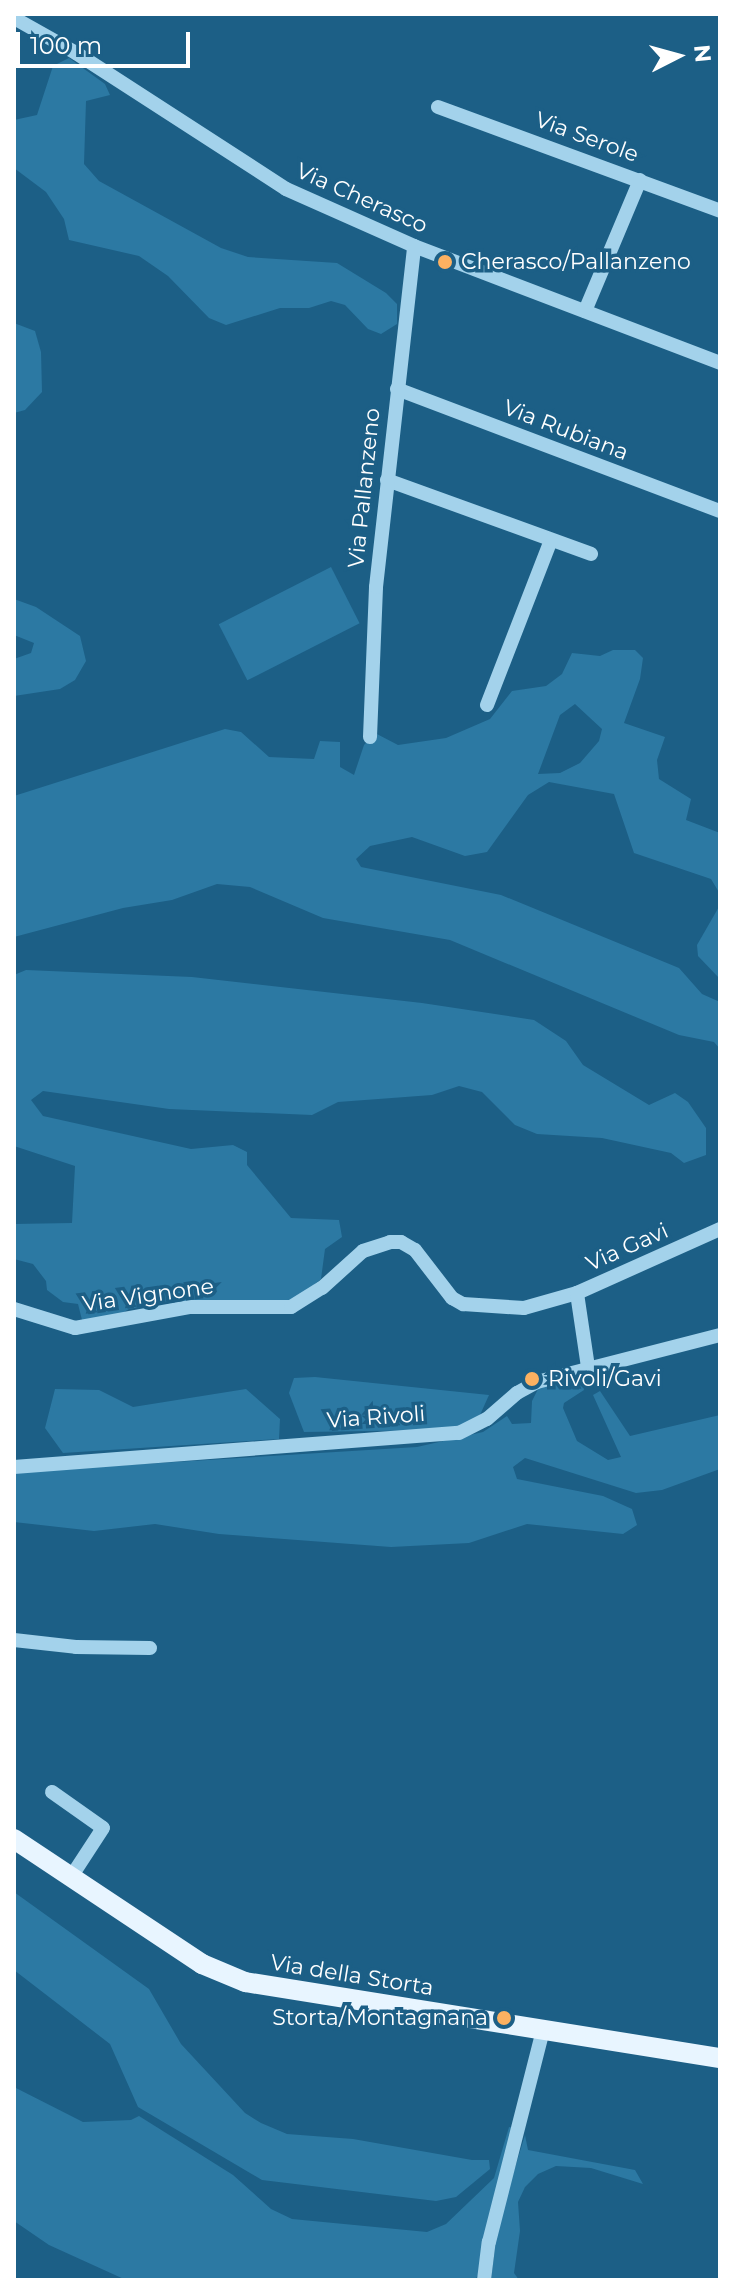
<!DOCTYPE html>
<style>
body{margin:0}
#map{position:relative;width:734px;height:2294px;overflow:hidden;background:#1c5f86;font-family:Montserrat,sans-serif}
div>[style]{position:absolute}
.green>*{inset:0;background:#2c79a3;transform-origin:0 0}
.minor>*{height:14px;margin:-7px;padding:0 7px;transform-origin:7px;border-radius:7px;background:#a3d2eb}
.major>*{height:20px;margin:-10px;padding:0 10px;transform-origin:10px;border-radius:10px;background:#e8f5ff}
.dots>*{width:22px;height:22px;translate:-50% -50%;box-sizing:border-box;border:4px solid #1c5f86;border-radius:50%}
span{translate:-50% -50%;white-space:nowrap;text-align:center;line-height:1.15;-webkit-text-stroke:7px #1c5f86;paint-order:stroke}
.street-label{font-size:22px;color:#fff}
.poi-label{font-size:22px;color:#fff}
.left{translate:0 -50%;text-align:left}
.right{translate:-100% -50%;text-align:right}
.frame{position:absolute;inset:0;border:16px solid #fff;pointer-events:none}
.north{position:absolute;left:638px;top:16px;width:80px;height:80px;-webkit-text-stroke:6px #1c5f86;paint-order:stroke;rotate:84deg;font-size:22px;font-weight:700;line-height:32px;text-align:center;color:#fff}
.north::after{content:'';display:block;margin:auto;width:28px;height:36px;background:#fff;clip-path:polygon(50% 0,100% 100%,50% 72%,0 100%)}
.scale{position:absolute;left:16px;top:32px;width:174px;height:36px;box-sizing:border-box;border:4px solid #fff;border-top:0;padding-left:10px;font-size:24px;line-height:28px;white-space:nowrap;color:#fff;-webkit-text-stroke:6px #1c5f86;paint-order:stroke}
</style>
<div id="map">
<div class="green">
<i style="clip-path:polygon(69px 58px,105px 84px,110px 95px,86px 101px,84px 164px,99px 181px,221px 248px,248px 257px,337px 263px,386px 293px,397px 304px,397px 324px,381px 334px,368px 329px,345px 305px,331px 301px,309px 308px,280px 308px,226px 325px,209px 318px,168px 276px,139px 256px,69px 240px,64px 219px,46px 192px,14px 168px,14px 120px,37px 115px,53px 66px)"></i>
<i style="clip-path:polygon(14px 323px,35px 331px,41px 352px,42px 392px,25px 410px,14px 413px)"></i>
<i style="left:331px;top:567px;width:63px;height:126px;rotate:63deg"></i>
<i style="clip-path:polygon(14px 599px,36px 607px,80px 636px,86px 661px,75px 680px,60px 689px,14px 696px,14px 659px,31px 653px,34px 643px,14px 635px)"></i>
<i style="clip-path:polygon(evenodd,613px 650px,635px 650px,643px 658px,640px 679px,624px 723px,665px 737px,657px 760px,659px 779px,691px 799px,686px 820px,720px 833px,720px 894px,711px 879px,634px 853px,614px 794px,549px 782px,528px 795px,487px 852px,465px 856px,412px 837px,370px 846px,356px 859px,361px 867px,501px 895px,679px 968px,702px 994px,720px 1002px,720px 1049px,714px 1042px,679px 1035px,450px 940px,323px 918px,250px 887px,217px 884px,172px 900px,123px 908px,14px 937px,14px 796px,225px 729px,241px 732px,269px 757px,314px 759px,320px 741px,340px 742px,340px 767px,354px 775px,364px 745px,375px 733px,398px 745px,446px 738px,490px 719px,512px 691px,546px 686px,562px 674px,572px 653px,600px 656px,613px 650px,575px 704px,602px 729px,599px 741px,580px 763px,560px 773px,538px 774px,560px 715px,575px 704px)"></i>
<i style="clip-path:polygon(720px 905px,720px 979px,698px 956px,697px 945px)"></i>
<i style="clip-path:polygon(26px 970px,192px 977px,422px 1003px,534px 1020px,566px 1041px,583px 1065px,649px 1105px,675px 1093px,688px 1102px,706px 1128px,706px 1155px,684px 1163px,671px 1153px,602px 1138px,537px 1134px,515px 1125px,482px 1092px,459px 1086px,432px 1095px,338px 1102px,312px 1115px,169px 1109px,43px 1091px,31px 1100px,43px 1116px,191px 1149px,233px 1145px,247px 1152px,247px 1165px,291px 1218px,339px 1220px,342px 1237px,325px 1249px,321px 1279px,295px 1301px,195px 1304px,179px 1300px,129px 1309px,106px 1323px,83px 1324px,78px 1304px,63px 1302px,47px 1290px,46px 1281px,33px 1264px,14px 1259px,14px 1224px,72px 1223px,75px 1166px,14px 1146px,14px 975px)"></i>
<i style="clip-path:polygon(581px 1374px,584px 1390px,564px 1403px,563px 1408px,577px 1441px,608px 1460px,621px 1457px,593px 1395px,600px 1391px,630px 1436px,720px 1415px,720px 1469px,662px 1490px,636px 1493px,525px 1458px,513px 1467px,517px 1479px,603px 1496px,632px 1509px,637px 1525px,623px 1534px,527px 1524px,469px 1543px,391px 1547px,219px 1534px,155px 1524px,94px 1531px,14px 1522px,14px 1472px,417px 1447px,483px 1432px,507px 1416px,512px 1424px,531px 1423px,532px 1401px,538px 1389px)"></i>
<i style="clip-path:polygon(315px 1377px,489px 1395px,480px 1415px,468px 1425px,440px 1430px,304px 1432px,289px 1393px,294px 1378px)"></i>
<i style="clip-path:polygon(55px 1389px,99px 1390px,133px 1407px,246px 1389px,280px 1419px,279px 1439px,63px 1453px,45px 1428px)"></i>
<i style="clip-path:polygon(14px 1892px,149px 1989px,181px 2044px,245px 2113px,261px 2123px,287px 2134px,353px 2139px,472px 2160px,489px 2160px,490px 2169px,456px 2197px,436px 2201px,262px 2180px,138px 2107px,110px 2044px,14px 1970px)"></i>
<i style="clip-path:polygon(14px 2087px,83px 2122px,131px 2120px,139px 2116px,233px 2175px,271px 2209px,292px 2219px,427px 2232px,446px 2224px,494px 2178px,509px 2127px,514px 2128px,482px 2269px,475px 2280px,126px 2280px,49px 2245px,14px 2221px)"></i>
<i style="clip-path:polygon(525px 2135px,528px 2150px,635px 2170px,643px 2184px,591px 2168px,556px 2166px,538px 2174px,525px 2187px,518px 2202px,520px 2231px,514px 2273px,519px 2280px,491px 2280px,498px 2223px)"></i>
</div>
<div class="minor">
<i style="left:14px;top:18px;width:71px;rotate:29.4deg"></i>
<i style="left:76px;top:53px;width:250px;rotate:32.9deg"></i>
<i style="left:286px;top:189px;width:140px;rotate:24deg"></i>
<i style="left:414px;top:246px;width:328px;rotate:20.9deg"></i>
<i style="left:438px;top:107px;width:301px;rotate:20.2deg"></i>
<i style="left:585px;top:311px;width:142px;rotate:-67.2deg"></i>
<i style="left:397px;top:389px;width:345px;rotate:20.7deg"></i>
<i style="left:387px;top:480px;width:217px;rotate:19.9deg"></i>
<i style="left:487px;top:705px;width:177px;rotate:-68.8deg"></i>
<i style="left:370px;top:737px;width:150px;rotate:-87.7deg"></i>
<i style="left:376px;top:587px;width:343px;rotate:-83.6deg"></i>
<i style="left:14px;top:1309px;width:64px;rotate:17.3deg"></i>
<i style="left:75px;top:1328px;width:116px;rotate:-10.4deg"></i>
<i style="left:189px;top:1307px;width:102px"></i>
<i style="left:291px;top:1307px;width:36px;rotate:-32deg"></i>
<i style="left:322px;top:1288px;width:55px;rotate:-42.1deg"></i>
<i style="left:363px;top:1251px;width:28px;rotate:-18deg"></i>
<i style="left:390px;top:1242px;width:11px"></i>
<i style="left:401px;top:1242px;width:16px;rotate:30deg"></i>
<i style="left:415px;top:1250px;width:61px;rotate:52.4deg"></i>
<i style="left:452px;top:1298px;width:13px;rotate:29deg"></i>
<i style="left:463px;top:1304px;width:61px;rotate:3.8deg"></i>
<i style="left:524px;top:1308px;width:55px;rotate:-15.8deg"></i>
<i style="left:588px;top:1367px;width:75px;rotate:-98.5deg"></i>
<i style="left:577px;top:1293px;width:157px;rotate:-24.1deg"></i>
<i style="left:14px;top:1467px;width:446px;rotate:-4.4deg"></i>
<i style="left:459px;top:1433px;width:31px;rotate:-27deg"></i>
<i style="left:487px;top:1419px;width:40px;rotate:-41deg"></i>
<i style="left:517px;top:1393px;width:23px;rotate:-29deg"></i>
<i style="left:537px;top:1382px;width:189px;rotate:-14.4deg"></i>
<i style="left:14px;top:1640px;width:62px;rotate:6.4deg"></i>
<i style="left:76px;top:1647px;width:74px;rotate:0.8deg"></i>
<i style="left:52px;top:1792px;width:62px;rotate:35.2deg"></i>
<i style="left:103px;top:1828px;width:59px;rotate:123.1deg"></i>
<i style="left:484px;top:2280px;width:38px;rotate:-83deg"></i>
<i style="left:489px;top:2242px;width:219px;rotate:-75.7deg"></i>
</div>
<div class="major">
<i style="left:14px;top:1839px;width:226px;rotate:33.6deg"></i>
<i style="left:202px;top:1964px;width:47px;rotate:22.7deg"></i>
<i style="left:245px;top:1982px;width:481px;rotate:9.1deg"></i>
</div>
<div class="dots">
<i style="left:445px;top:262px;background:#fcb161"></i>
<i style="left:532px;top:1379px;background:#fcb161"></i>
<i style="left:504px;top:2018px;background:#fcb161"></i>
</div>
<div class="street-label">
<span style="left:587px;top:137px;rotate:20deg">Via Serole</span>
<span style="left:362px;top:198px;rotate:24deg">Via Cherasco</span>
<span style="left:566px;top:430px;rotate:21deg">Via Rubiana</span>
<span style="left:364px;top:488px;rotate:-84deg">Via Pallanzeno</span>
<span style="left:627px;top:1247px;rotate:-24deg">Via Gavi</span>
<span style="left:148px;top:1295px;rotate:-8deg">Via Vignone</span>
<span style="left:376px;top:1417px;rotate:-4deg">Via Rivoli</span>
<span style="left:352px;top:1975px;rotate:9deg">Via della Storta</span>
</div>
<div class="poi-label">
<span class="left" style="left:461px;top:262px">Cherasco/Pallanzeno</span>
<span class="left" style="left:548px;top:1379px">Rivoli/Gavi</span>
<span class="right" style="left:488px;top:2018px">Storta/Montagnana</span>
</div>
<div class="frame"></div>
<div class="north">N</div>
<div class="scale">100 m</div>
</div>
